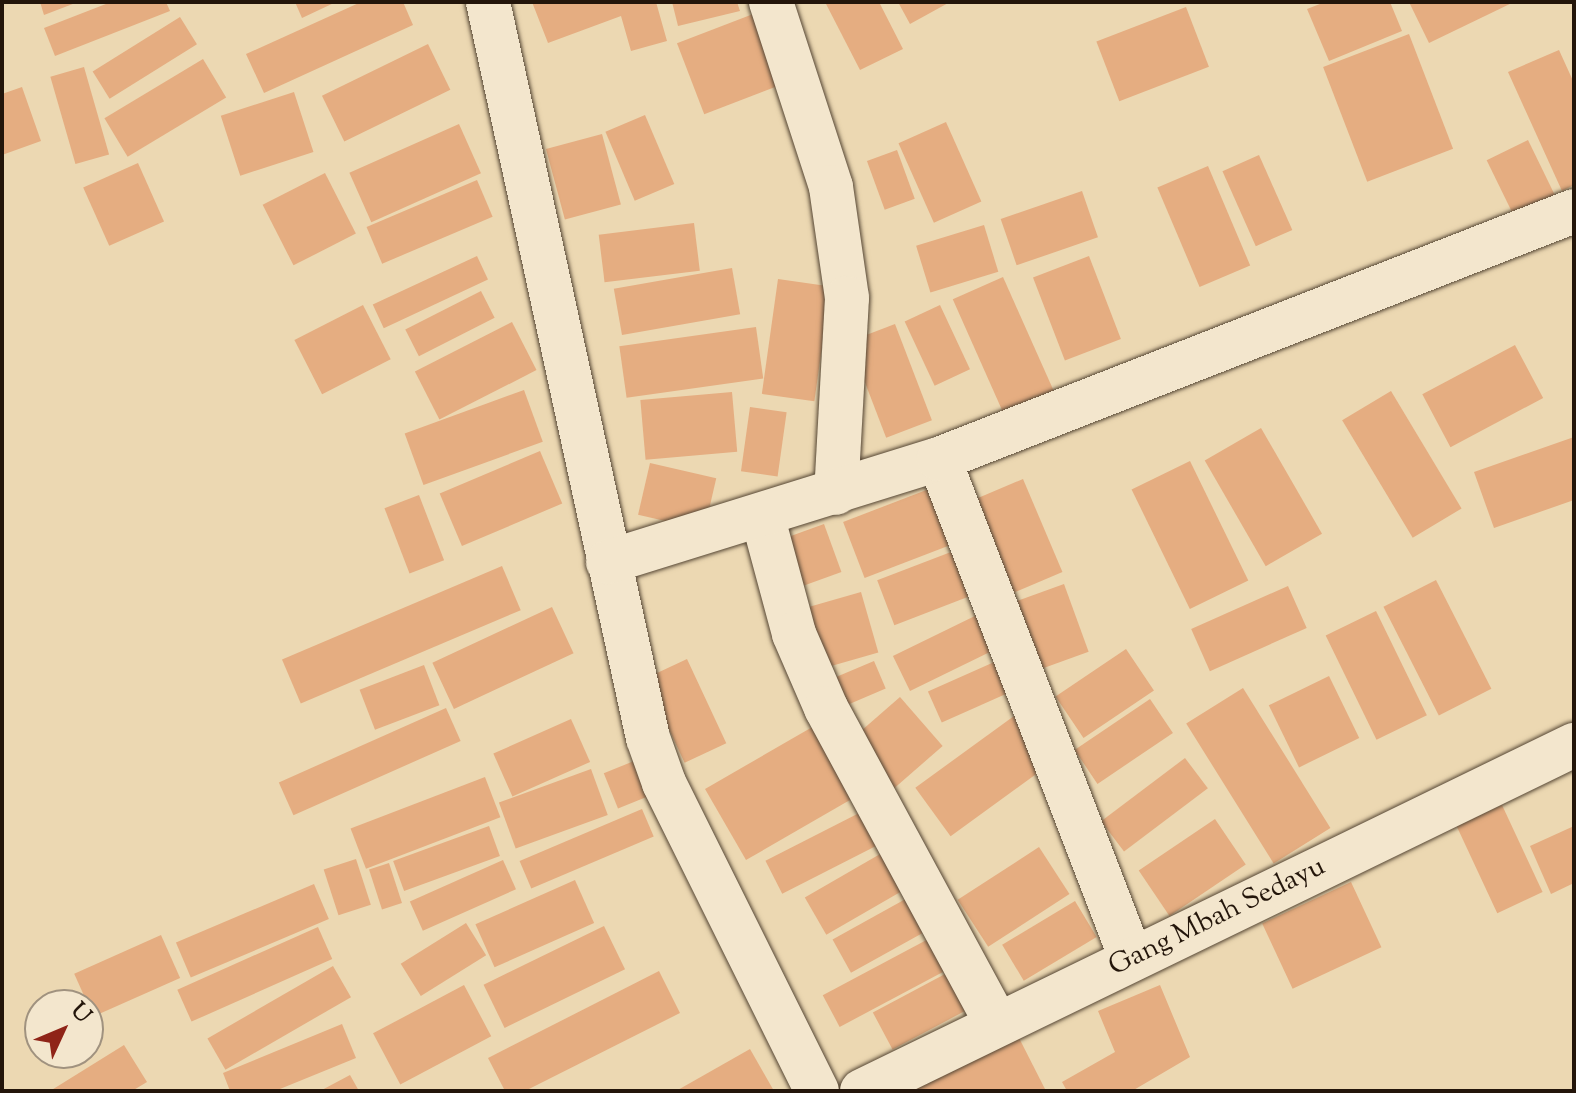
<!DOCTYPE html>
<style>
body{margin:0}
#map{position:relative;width:1576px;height:1093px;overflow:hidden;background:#ecd8b2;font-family:"Sorts Mill Goudy",serif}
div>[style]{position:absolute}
.building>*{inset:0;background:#e5ad81;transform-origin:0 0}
.roads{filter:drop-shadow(0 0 2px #554634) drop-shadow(0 0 2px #554634)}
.minor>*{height:44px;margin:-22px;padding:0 22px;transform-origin:22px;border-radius:22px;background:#f3e6cd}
span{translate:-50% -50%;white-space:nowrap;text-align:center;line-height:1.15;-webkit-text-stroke:7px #f3e6cd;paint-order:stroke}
.street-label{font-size:28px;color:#23150a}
.frame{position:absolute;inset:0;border:4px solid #23150a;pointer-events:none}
.north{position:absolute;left:24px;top:989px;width:80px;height:80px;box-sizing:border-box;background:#f3e6cd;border:2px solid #a0927f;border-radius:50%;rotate:46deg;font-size:22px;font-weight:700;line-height:32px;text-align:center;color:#23150a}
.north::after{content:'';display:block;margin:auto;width:28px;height:36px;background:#8f2418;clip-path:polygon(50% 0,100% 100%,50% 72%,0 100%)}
</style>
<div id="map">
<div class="building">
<i style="clip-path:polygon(40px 2px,78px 2px,44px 15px)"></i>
<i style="clip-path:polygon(111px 2px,166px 2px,170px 11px,55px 56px,44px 28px)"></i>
<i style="clip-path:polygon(295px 2px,336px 2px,302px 18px)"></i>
<i style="clip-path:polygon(361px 2px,403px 2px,413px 25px,264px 93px,246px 54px)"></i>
<i style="clip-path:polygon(532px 2px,656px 2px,667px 41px,631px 51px,621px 16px,548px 43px)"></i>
<i style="clip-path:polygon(672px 2px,737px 2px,740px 11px,678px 26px)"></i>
<i style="clip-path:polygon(825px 2px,879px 2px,903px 49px,860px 70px)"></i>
<i style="clip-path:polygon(898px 2px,950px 2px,910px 24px)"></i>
<i style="clip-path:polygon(1325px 2px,1390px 2px,1402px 31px,1329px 61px,1307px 9px)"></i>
<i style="clip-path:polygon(1409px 2px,1514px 2px,1429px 43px)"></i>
<i style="left:1186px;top:7px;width:64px;height:96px;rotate:69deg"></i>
<i style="left:761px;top:11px;width:76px;height:90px;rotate:69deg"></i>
<i style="left:180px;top:17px;width:32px;height:103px;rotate:58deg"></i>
<i style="left:1409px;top:34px;width:123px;height:92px;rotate:69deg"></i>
<i style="left:428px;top:44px;width:51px;height:118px;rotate:64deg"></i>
<i style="clip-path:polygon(1559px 50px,1574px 83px,1574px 185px,1562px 191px,1508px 72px)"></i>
<i style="left:203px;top:59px;width:45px;height:115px;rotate:59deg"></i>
<i style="left:84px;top:67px;width:91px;height:35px;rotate:74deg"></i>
<i style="clip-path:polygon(22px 87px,41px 141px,2px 155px,2px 94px)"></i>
<i style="left:294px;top:92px;width:63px;height:77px;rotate:72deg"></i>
<i style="left:645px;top:115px;width:75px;height:43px;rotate:67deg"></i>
<i style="left:946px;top:122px;width:87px;height:52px;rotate:66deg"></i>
<i style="left:459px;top:124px;width:54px;height:120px;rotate:66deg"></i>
<i style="left:602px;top:134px;width:73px;height:58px;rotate:75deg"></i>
<i style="left:1528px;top:140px;width:77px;height:46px;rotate:64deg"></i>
<i style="left:897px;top:150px;width:52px;height:32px;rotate:70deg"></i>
<i style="left:1259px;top:155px;width:82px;height:40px;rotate:66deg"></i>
<i style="left:138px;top:163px;width:64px;height:60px;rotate:66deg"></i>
<i style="left:1208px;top:166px;width:108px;height:55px;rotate:67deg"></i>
<i style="left:325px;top:173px;width:68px;height:70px;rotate:63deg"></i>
<i style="left:477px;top:180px;width:40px;height:120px;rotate:67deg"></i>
<i style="left:1082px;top:191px;width:49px;height:86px;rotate:71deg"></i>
<i style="left:694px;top:223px;width:48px;height:96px;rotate:83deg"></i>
<i style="left:984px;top:225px;width:49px;height:71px;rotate:73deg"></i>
<i style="left:477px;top:256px;width:26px;height:115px;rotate:65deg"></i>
<i style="left:1089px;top:256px;width:89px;height:60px;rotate:69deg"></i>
<i style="left:732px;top:268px;width:47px;height:120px;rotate:80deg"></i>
<i style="left:1003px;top:277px;width:132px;height:55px;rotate:66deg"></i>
<i style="left:778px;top:279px;width:53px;height:116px;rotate:8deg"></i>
<i style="left:481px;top:291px;width:30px;height:85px;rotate:63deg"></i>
<i style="left:363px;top:305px;width:61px;height:77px;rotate:63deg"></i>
<i style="left:940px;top:305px;width:71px;height:39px;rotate:65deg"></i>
<i style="left:512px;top:322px;width:54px;height:109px;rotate:63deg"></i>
<i style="left:895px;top:324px;width:103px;height:49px;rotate:69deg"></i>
<i style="left:756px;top:327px;width:52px;height:138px;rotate:82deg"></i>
<i style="left:1515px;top:345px;width:60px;height:105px;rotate:62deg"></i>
<i style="left:524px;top:390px;width:55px;height:127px;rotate:70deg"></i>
<i style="left:1391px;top:391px;width:137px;height:57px;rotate:59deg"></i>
<i style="left:732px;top:392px;width:60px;height:92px;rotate:85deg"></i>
<i style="left:750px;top:407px;width:37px;height:65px;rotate:8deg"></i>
<i style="left:1261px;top:428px;width:122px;height:65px;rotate:60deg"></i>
<i style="clip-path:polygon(1574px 437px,1574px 500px,1494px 528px,1474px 472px)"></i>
<i style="left:540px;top:451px;width:57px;height:109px;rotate:67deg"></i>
<i style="left:1190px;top:461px;width:133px;height:65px;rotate:64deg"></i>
<i style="left:650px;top:463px;width:68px;height:53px;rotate:13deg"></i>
<i style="left:1023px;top:479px;width:101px;height:61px;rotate:67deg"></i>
<i style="left:929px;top:489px;width:60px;height:92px;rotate:69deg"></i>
<i style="left:419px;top:495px;width:70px;height:37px;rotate:69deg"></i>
<i style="left:824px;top:524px;width:51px;height:50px;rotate:70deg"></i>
<i style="left:964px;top:547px;width:48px;height:93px;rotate:69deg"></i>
<i style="left:502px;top:566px;width:48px;height:239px;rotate:67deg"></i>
<i style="left:1436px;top:580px;width:122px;height:59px;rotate:63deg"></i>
<i style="left:1064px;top:584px;width:72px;height:50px;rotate:70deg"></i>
<i style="left:1288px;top:586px;width:46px;height:106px;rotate:66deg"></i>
<i style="left:861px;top:592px;width:63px;height:59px;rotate:74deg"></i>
<i style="left:552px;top:607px;width:51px;height:132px;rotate:65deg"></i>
<i style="left:1376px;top:611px;width:116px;height:56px;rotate:64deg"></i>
<i style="left:981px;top:613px;width:39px;height:98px;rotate:64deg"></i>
<i style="left:1126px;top:649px;width:50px;height:85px;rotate:56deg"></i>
<i style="left:687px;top:659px;width:93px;height:46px;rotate:65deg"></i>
<i style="left:1001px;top:659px;width:34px;height:80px;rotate:66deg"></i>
<i style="left:874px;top:661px;width:30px;height:54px;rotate:67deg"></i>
<i style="left:424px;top:665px;width:43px;height:69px;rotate:69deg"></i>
<i style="left:1329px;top:676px;width:69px;height:67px;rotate:64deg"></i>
<i style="left:1243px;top:688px;width:165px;height:67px;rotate:58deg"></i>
<i style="left:900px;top:697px;width:65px;height:65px;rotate:49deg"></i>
<i style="left:1150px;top:699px;width:41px;height:91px;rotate:56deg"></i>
<i style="left:446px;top:708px;width:36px;height:183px;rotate:66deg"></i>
<i style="left:1014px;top:716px;width:60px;height:122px;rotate:54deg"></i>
<i style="left:828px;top:718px;width:82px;height:142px;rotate:60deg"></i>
<i style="left:571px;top:719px;width:47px;height:85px;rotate:66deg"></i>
<i style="left:1185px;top:758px;width:38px;height:105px;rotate:53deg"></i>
<i style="left:639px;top:759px;width:38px;height:38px;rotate:68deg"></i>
<i style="left:591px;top:769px;width:49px;height:98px;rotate:70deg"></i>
<i style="left:485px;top:777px;width:43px;height:144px;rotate:69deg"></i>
<i style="left:1502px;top:805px;width:96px;height:50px;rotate:65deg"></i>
<i style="left:642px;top:809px;width:30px;height:133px;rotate:67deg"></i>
<i style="left:867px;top:809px;width:37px;height:114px;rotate:63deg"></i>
<i style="left:1215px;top:819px;width:55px;height:92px;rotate:56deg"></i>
<i style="left:489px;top:826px;width:32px;height:102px;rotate:70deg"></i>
<i style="clip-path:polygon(1574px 826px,1574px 883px,1551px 894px,1530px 846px)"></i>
<i style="left:894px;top:846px;width:43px;height:103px;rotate:60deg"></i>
<i style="left:1039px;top:847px;width:56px;height:97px;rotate:57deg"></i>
<i style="left:356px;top:859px;width:48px;height:34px;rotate:72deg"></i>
<i style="left:503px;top:860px;width:32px;height:102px;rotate:66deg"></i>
<i style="left:389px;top:863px;width:42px;height:21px;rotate:72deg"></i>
<i style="left:575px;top:880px;width:47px;height:109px;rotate:66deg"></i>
<i style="left:1351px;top:882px;width:72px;height:98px;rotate:65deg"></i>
<i style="left:314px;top:884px;width:38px;height:150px;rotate:67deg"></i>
<i style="left:920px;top:891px;width:38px;height:100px;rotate:61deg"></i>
<i style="left:1075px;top:901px;width:42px;height:85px;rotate:59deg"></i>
<i style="left:466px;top:923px;width:38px;height:77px;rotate:58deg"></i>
<i style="left:604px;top:926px;width:48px;height:134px;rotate:64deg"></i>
<i style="left:318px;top:927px;width:35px;height:154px;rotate:66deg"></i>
<i style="left:161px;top:935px;width:47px;height:95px;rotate:66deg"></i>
<i style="left:934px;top:936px;width:36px;height:126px;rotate:62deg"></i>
<i style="left:962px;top:965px;width:42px;height:101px;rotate:62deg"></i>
<i style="left:333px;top:966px;width:36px;height:145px;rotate:60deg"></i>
<i style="clip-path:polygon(659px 971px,680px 1013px,525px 1091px,505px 1091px,488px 1058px)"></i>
<i style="left:464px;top:985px;width:58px;height:103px;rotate:62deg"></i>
<i style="clip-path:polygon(1160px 985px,1190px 1057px,1132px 1091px,1067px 1091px,1062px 1082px,1115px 1052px,1098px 1011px)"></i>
<i style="clip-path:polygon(342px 1024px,356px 1058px,275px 1091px,230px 1091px,223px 1073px)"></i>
<i style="clip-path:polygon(1016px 1032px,1046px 1091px,905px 1091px)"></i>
<i style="clip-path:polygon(124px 1045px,147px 1082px,132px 1091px,50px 1091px)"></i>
<i style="clip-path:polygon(750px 1049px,774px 1091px,676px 1091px)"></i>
<i style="clip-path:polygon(350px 1075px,359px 1091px,320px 1091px)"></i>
</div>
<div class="roads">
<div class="minor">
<i style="left:488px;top:2px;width:753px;rotate:77.74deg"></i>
<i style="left:648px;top:738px;width:48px;rotate:70.4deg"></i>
<i style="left:664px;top:783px;width:344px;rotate:63.6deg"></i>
<i style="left:771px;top:2px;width:194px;rotate:72deg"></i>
<i style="left:831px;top:187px;width:112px;rotate:81.8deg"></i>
<i style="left:847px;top:298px;width:195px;rotate:93.2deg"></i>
<i style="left:939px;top:459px;width:535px;rotate:68.95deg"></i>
<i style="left:762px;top:515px;width:123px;rotate:74.9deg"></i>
<i style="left:794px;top:634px;width:81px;rotate:66.6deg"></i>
<i style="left:826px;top:708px;width:359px;rotate:61.6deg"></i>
<i style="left:608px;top:562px;width:347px;rotate:-17.3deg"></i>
<i style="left:939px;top:459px;width:682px;rotate:-21.33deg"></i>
<i style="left:862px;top:1091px;width:792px;rotate:-25.92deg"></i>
</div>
</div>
<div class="street-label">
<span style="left:1217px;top:917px;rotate:-26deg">Gang Mbah Sedayu</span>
</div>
<div class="frame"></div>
<div class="north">U</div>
</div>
